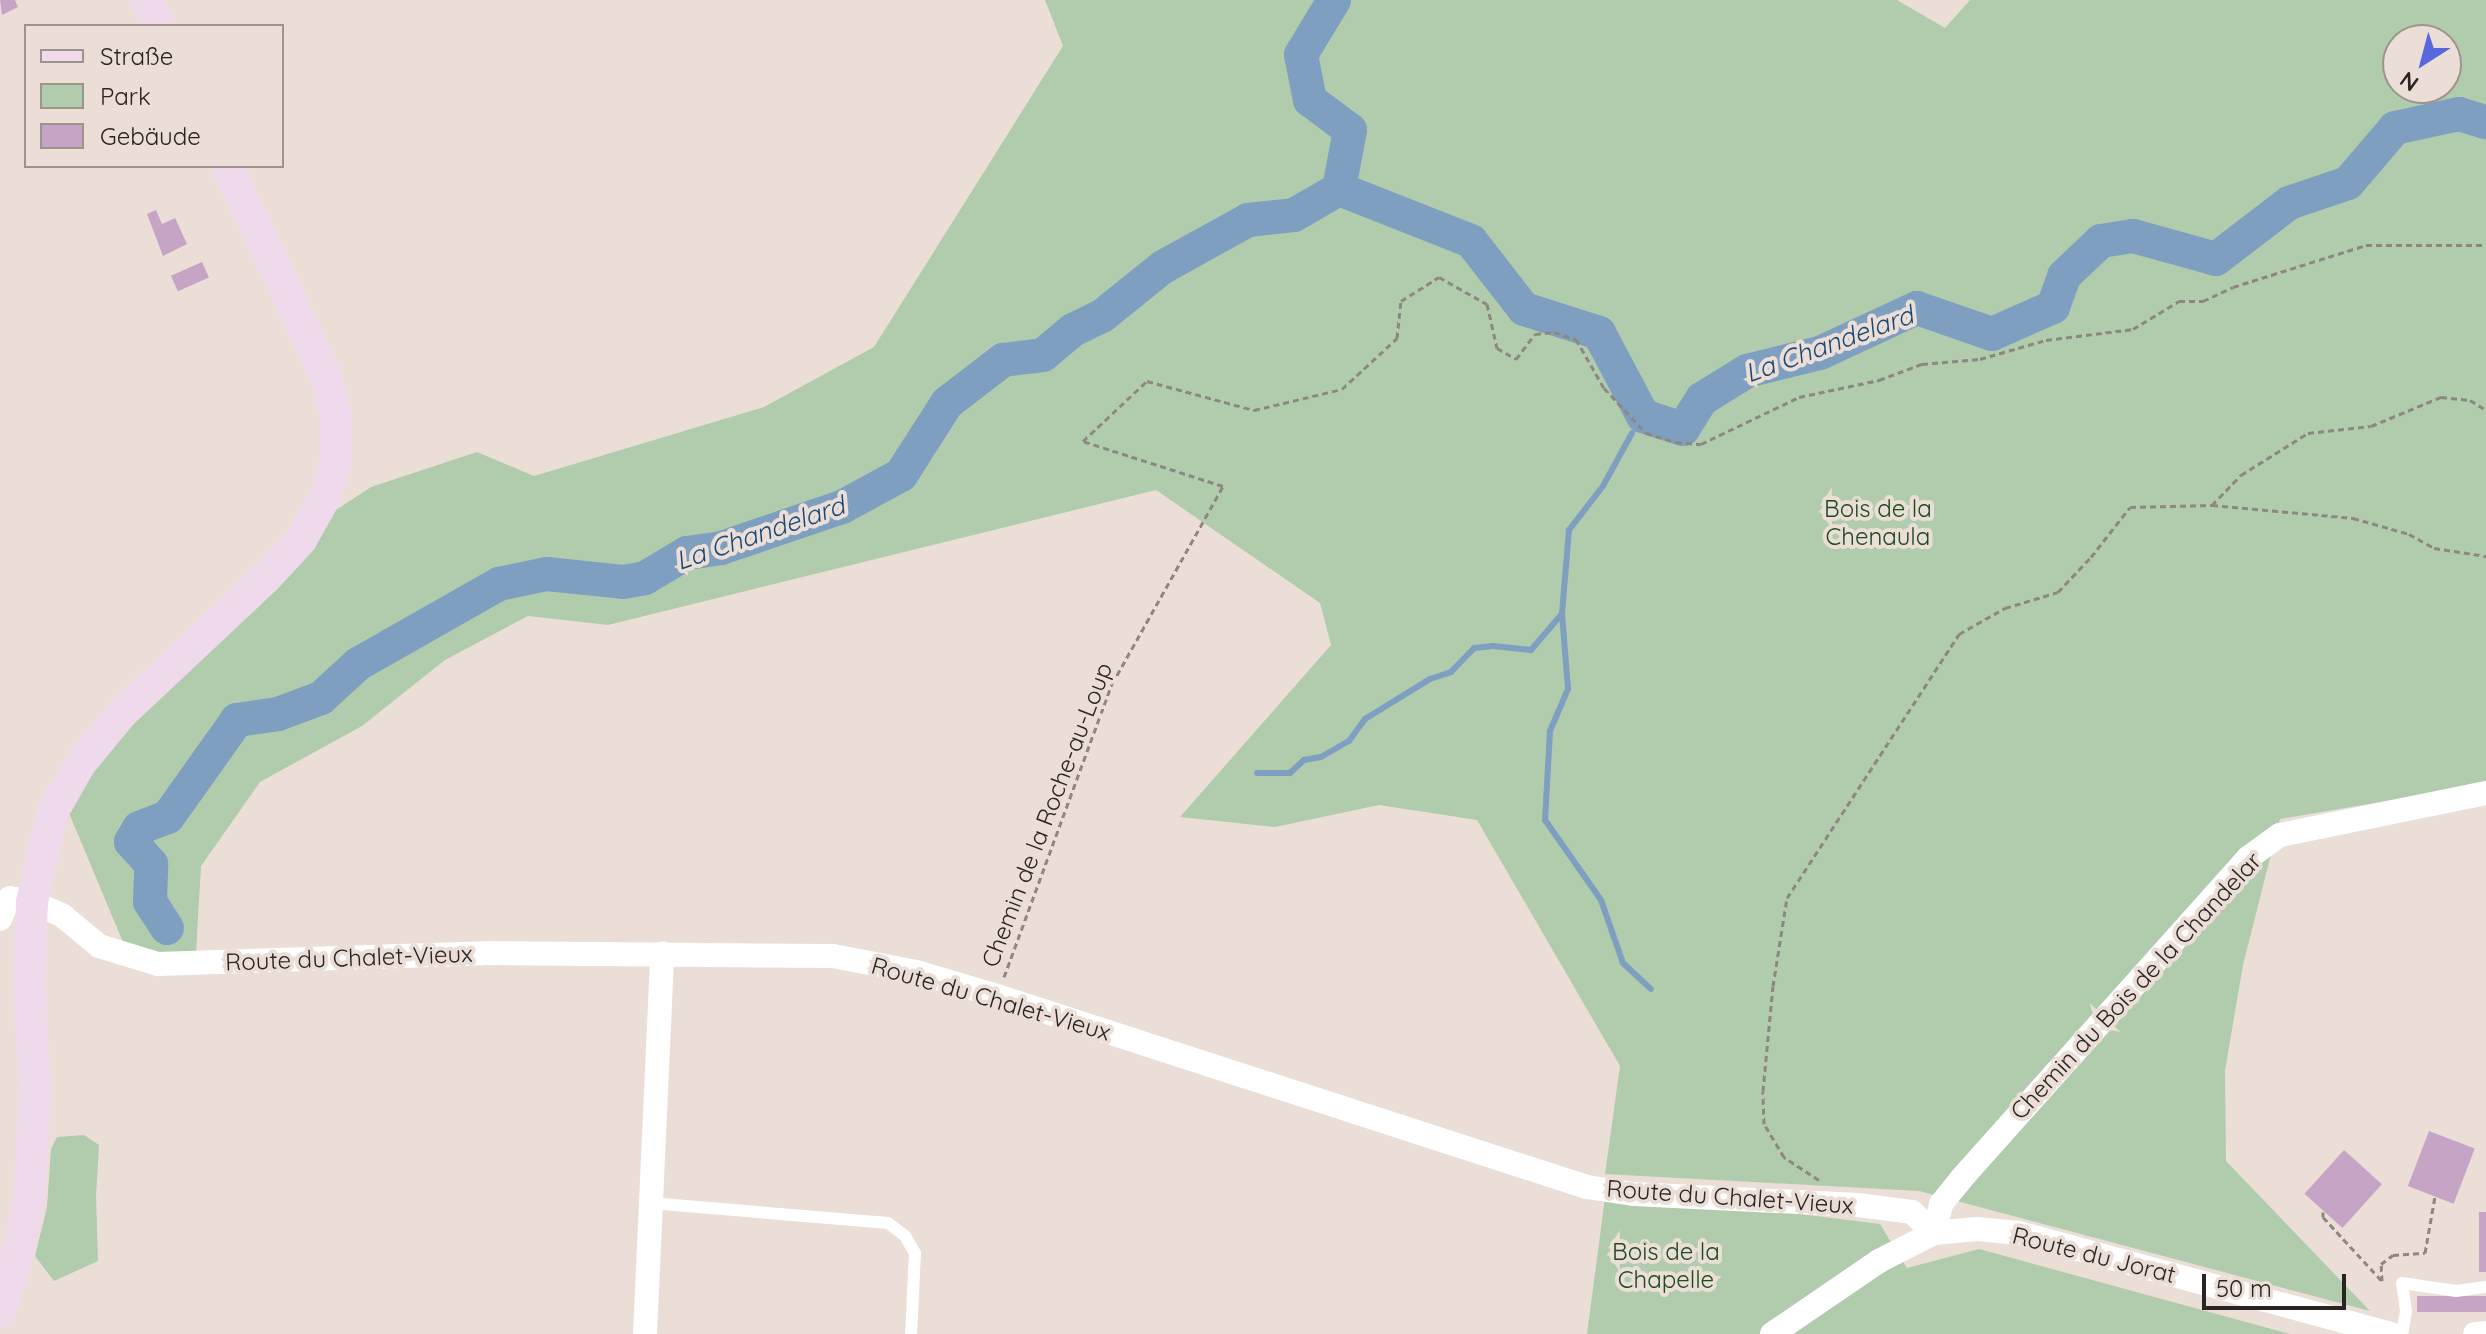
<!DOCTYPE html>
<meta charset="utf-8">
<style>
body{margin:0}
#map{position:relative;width:2486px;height:1334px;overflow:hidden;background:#eaded7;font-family:Quicksand,sans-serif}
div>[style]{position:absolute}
.green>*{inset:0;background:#b0ccad}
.stream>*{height:6px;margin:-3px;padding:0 3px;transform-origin:3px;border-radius:3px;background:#7f9fc1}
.river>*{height:34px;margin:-17px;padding:0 17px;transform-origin:17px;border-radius:17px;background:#7f9fc1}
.building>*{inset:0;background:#c6a4c6;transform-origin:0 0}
.path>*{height:3px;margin-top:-1.5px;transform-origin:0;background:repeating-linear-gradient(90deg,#8e8681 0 6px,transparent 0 10px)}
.service>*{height:12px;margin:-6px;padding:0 6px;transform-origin:6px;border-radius:6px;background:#fff}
.minor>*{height:24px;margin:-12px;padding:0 12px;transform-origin:12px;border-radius:12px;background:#fff}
.secondary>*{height:32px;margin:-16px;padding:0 16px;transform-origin:16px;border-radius:16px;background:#efdaec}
span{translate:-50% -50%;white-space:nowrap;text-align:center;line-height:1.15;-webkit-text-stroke:8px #eaded7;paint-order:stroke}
.park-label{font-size:24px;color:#1d4b1b}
.street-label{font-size:24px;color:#292422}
.water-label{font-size:26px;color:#184875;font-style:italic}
.legend{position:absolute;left:24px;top:24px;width:260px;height:144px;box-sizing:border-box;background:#eaded7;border:2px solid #9d948f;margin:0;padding:10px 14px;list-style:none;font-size:24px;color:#292422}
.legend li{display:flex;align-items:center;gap:16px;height:40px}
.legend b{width:40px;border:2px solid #9d948f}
.north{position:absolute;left:2382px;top:24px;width:80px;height:80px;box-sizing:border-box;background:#eaded7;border:2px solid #9d948f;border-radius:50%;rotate:216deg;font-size:22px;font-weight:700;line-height:32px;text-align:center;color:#292422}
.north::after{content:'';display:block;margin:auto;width:28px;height:36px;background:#5967de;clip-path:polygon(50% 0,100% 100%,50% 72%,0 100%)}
.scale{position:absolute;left:2202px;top:1274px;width:144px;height:36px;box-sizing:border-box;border:4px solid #292422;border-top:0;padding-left:10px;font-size:24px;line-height:28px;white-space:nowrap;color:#292422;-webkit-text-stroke:6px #eaded7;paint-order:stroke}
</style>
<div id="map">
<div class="green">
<i style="clip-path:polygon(evenodd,1045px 0,1897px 0,1945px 28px,1970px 0,2486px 0,2486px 784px,2280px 819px,2243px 965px,2225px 1071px,2226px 1161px,2370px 1311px,1919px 1191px,1605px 1174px,1620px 1066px,1477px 820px,1379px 805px,1275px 827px,1180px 817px,1331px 645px,1320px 603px,1156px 490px,608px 625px,528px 616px,445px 660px,362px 726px,260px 782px,201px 866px,196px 953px,161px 956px,125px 947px,69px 813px,117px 729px,211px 651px,336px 510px,371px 487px,477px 452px,534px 476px,764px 407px,874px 347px,1063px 46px,1045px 0,2398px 40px,2446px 40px,2446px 88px,2398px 88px,2398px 40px)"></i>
<i style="clip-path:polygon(84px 1135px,99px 1145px,96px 1196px,98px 1261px,54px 1281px,35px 1256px,47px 1207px,51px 1149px,57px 1137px)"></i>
<i style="clip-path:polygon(1606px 1190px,1880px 1224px,1907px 1268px,1979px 1249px,2290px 1334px,1587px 1334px)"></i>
</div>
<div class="stream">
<i style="left:1642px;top:417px;width:1px;rotate:-45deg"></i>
<i style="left:1632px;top:433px;width:60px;rotate:118.7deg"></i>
<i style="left:1603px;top:486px;width:56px;rotate:127.7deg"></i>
<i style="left:1569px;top:530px;width:84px;rotate:94.8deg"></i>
<i style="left:1562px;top:614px;width:75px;rotate:85.4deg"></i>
<i style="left:1568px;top:689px;width:46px;rotate:113.2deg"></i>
<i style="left:1550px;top:731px;width:89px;rotate:93.2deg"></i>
<i style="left:1545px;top:820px;width:98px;rotate:55deg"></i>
<i style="left:1601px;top:900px;width:67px;rotate:70.8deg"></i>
<i style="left:1623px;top:963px;width:38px;rotate:43deg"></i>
<i style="left:1257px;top:773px;width:33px"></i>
<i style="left:1290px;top:773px;width:19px;rotate:-43deg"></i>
<i style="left:1304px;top:760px;width:17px;rotate:-10deg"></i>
<i style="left:1321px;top:757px;width:32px;rotate:-30deg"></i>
<i style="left:1349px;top:741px;width:27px;rotate:-54deg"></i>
<i style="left:1365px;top:719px;width:76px;rotate:-31.6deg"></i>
<i style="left:1430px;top:679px;width:22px;rotate:-18deg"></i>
<i style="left:1451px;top:672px;width:33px;rotate:-46deg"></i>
<i style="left:1474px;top:648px;width:19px;rotate:-6deg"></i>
<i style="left:1493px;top:646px;width:38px;rotate:6deg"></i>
<i style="left:1531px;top:650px;width:46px;rotate:-49.4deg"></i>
</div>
<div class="river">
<i style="left:1334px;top:0;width:64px;rotate:121deg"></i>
<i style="left:1301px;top:55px;width:46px;rotate:78.7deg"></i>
<i style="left:1310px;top:100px;width:50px;rotate:36.9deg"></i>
<i style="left:1350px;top:130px;width:60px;rotate:100.6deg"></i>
<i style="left:1339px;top:189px;width:142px;rotate:21.5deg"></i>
<i style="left:1471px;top:241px;width:86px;rotate:52.1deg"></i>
<i style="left:1524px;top:309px;width:79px;rotate:17.7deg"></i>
<i style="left:1599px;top:333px;width:94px;rotate:62.1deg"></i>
<i style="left:1643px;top:416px;width:42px;rotate:18deg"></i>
<i style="left:1683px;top:429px;width:36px;rotate:-58deg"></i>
<i style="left:1702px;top:399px;width:53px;rotate:-31.9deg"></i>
<i style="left:1747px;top:371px;width:75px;rotate:-13.9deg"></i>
<i style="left:1820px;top:353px;width:107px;rotate:-24.9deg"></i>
<i style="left:1917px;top:308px;width:79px;rotate:19.1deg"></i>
<i style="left:1992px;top:334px;width:67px;rotate:-23.9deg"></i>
<i style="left:2053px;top:307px;width:33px;rotate:-70deg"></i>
<i style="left:2064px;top:276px;width:51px;rotate:-43.4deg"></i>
<i style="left:2101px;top:241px;width:32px;rotate:-9deg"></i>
<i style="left:2133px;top:236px;width:86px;rotate:15.5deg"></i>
<i style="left:2216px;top:259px;width:92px;rotate:-37.5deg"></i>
<i style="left:2289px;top:203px;width:62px;rotate:-18.7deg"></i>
<i style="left:2348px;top:183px;width:72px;rotate:-49.5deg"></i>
<i style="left:2395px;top:128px;width:66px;rotate:-12.3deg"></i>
<i style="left:2459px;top:114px;width:28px;rotate:17deg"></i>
<i style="left:167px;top:928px;width:31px;rotate:-123deg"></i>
<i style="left:150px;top:902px;width:38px;rotate:-88deg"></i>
<i style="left:151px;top:864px;width:30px;rotate:-132deg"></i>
<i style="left:131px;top:842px;width:16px;rotate:-60deg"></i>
<i style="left:139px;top:828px;width:31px;rotate:-21deg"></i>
<i style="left:168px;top:817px;width:119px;rotate:-54.6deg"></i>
<i style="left:237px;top:720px;width:41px;rotate:-8.3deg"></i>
<i style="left:278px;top:714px;width:46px;rotate:-20.4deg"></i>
<i style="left:321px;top:698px;width:50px;rotate:-42.6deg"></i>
<i style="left:358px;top:664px;width:162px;rotate:-29.6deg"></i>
<i style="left:499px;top:584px;width:49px;rotate:-11.8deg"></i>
<i style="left:547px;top:574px;width:76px;rotate:6deg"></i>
<i style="left:623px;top:582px;width:22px;rotate:-10deg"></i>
<i style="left:645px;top:578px;width:49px;rotate:-30.8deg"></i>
<i style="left:687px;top:553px;width:34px;rotate:-8deg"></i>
<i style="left:721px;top:548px;width:128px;rotate:-18.7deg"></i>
<i style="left:842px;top:507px;width:67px;rotate:-28.5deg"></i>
<i style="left:901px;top:475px;width:85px;rotate:-57.4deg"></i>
<i style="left:947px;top:403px;width:71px;rotate:-37.5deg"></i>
<i style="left:1003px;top:360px;width:40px;rotate:-7.1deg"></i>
<i style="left:1043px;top:355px;width:39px;rotate:-40deg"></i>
<i style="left:1073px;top:330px;width:32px;rotate:-26deg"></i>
<i style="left:1102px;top:316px;width:78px;rotate:-38.8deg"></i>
<i style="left:1163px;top:267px;width:97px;rotate:-28.9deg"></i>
<i style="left:1248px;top:220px;width:46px;rotate:-6.2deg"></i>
<i style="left:1294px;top:215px;width:52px;rotate:-30deg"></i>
</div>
<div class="building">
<i style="clip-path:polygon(0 0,15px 0,18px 7px,2px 15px)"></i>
<i style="clip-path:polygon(156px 210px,162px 224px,175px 218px,187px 244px,163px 256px,147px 214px)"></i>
<i style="left:202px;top:262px;width:17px;height:34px;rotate:66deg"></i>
<i style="left:2429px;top:1131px;width:49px;height:59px;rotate:21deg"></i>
<i style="left:2344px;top:1150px;width:51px;height:59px;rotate:42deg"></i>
<i style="left:2479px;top:1212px;width:7px;height:60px"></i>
<i style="left:2486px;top:1296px;width:16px;height:69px;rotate:90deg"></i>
</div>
<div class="path">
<i style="left:2212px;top:505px;width:142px;rotate:5.3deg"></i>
<i style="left:2353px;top:518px;width:58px;rotate:15.9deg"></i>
<i style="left:2409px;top:534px;width:29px;rotate:29deg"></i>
<i style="left:2434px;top:548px;width:53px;rotate:8.7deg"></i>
<i style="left:1004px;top:977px;width:312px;rotate:-69.8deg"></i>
<i style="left:1112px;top:684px;width:227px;rotate:-60.7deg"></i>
<i style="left:1223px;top:486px;width:147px;rotate:-162.2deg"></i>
<i style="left:1083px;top:441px;width:88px;rotate:-43.2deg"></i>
<i style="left:1147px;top:381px;width:111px;rotate:15.2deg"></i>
<i style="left:1254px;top:410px;width:90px;rotate:-13.4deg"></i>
<i style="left:1342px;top:389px;width:75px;rotate:-42.8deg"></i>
<i style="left:1397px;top:338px;width:37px;rotate:-84deg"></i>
<i style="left:1401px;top:301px;width:45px;rotate:-32.3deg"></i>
<i style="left:1439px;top:277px;width:55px;rotate:29.4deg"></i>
<i style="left:1487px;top:304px;width:45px;rotate:77.2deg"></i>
<i style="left:1497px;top:348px;width:22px;rotate:30deg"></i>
<i style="left:1516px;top:359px;width:31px;rotate:-53deg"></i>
<i style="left:1535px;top:334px;width:19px;rotate:-6deg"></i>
<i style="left:1554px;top:332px;width:23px;rotate:18deg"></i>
<i style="left:1576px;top:339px;width:56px;rotate:60.3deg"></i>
<i style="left:1604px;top:388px;width:62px;rotate:47deg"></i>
<i style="left:1646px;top:433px;width:31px;rotate:17deg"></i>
<i style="left:1676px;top:442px;width:25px;rotate:5deg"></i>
<i style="left:1701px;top:444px;width:109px;rotate:-25.6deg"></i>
<i style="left:1799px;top:397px;width:82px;rotate:-12deg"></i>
<i style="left:1879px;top:380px;width:46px;rotate:-20.4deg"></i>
<i style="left:1922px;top:364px;width:58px;rotate:-4.9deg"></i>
<i style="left:1980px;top:359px;width:69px;rotate:-16.1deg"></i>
<i style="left:2046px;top:340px;width:88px;rotate:-7.2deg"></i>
<i style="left:2133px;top:329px;width:54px;rotate:-31.3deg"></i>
<i style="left:2179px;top:301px;width:24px"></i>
<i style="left:2203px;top:301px;width:33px;rotate:-25deg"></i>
<i style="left:2233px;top:287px;width:139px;rotate:-17.5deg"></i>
<i style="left:2366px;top:245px;width:120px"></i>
<i style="left:1819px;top:1180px;width:42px;rotate:-146.7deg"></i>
<i style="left:1784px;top:1157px;width:39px;rotate:-121deg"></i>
<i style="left:1764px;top:1124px;width:33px;rotate:-92deg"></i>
<i style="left:1763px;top:1091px;width:105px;rotate:-84.6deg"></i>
<i style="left:1773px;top:986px;width:89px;rotate:-81deg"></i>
<i style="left:1787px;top:898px;width:315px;rotate:-56.9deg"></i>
<i style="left:1959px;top:634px;width:53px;rotate:-29.5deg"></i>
<i style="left:2005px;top:608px;width:55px;rotate:-16.8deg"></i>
<i style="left:2058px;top:592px;width:48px;rotate:-46.7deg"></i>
<i style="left:2091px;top:557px;width:63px;rotate:-52deg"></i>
<i style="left:2130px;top:507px;width:82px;rotate:-1.4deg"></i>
<i style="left:2212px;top:505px;width:42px;rotate:-46deg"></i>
<i style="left:2241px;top:475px;width:79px;rotate:-32.1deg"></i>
<i style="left:2308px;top:433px;width:63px;rotate:-6.3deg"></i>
<i style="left:2371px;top:426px;width:76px;rotate:-22.5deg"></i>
<i style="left:2441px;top:397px;width:29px;rotate:6deg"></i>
<i style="left:2470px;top:400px;width:19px;rotate:32deg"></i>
<i style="left:2323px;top:1212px;width:5px;rotate:90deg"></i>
<i style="left:2323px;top:1217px;width:87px;rotate:47.3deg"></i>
<i style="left:2382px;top:1281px;width:17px;rotate:-93deg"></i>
<i style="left:2381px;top:1264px;width:15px;rotate:-37deg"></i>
<i style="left:2393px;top:1255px;width:32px;rotate:-4deg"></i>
<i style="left:2425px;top:1253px;width:58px;rotate:-80deg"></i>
</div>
<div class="service">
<i style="left:650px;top:1203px;width:239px;rotate:4.8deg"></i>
<i style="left:888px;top:1223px;width:21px;rotate:37deg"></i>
<i style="left:905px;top:1236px;width:20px;rotate:60deg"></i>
<i style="left:915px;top:1253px;width:81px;rotate:92.8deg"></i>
<i style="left:2402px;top:1334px;width:23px;rotate:-80deg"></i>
<i style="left:2406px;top:1311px;width:28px;rotate:-98deg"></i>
<i style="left:2402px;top:1283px;width:55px;rotate:8.4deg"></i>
<i style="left:2456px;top:1291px;width:30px;rotate:-8deg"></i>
</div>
<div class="minor">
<i style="left:0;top:919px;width:23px;rotate:-65deg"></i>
<i style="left:10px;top:898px;width:22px;rotate:10deg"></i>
<i style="left:32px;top:902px;width:34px;rotate:24deg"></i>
<i style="left:63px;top:916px;width:47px;rotate:39.8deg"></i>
<i style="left:99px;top:946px;width:62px;rotate:17deg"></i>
<i style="left:158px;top:964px;width:327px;rotate:-1.9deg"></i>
<i style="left:485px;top:953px;width:348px;rotate:0.5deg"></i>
<i style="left:833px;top:956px;width:85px;rotate:10.9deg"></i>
<i style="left:916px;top:972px;width:84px;rotate:16.5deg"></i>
<i style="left:997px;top:996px;width:620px;rotate:17.94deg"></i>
<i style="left:1587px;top:1187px;width:48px;rotate:8.5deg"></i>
<i style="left:1634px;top:1194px;width:224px;rotate:2.8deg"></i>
<i style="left:1858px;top:1205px;width:54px;rotate:7.4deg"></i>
<i style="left:1912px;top:1212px;width:30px;rotate:44deg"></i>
<i style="left:1934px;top:1233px;width:30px;rotate:-76deg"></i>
<i style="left:1941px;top:1204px;width:32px;rotate:-51deg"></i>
<i style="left:1961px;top:1179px;width:431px;rotate:-48.2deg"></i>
<i style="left:2248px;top:858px;width:39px;rotate:-36deg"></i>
<i style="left:2280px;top:835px;width:210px;rotate:-11.5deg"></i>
<i style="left:645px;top:1334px;width:381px;rotate:-87.4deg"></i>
<i style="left:1772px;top:1334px;width:130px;rotate:-34.3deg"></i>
<i style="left:1879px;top:1261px;width:62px;rotate:-27deg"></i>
<i style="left:1934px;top:1233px;width:43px;rotate:-5.3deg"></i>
<i style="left:1977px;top:1229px;width:42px;rotate:5.4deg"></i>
<i style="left:2019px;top:1233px;width:385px;rotate:15.2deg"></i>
<i style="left:2475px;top:1334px;width:11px;rotate:-5deg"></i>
</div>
<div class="secondary">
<i style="left:146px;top:0;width:29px;rotate:63deg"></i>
<i style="left:0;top:1312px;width:74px;rotate:-73.5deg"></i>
<i style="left:21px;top:1241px;width:52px;rotate:-80deg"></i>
<i style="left:30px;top:1190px;width:102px;rotate:-87.2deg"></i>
<i style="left:35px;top:1088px;width:105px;rotate:-93.3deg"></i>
<i style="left:29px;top:983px;width:81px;rotate:-87.9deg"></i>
<i style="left:32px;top:902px;width:91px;rotate:-77.3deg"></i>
<i style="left:52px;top:813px;width:56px;rotate:-60.3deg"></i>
<i style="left:80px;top:764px;width:65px;rotate:-50.6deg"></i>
<i style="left:121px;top:714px;width:197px;rotate:-43.2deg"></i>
<i style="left:265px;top:579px;width:53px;rotate:-47.3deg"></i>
<i style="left:301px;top:540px;width:49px;rotate:-60.8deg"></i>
<i style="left:325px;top:497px;width:40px;rotate:-74deg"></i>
<i style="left:336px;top:459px;width:42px;rotate:-90deg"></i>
<i style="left:336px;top:417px;width:42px;rotate:-103.7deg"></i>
<i style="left:326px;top:376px;width:232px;rotate:-115.2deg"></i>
</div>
<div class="park-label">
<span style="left:1878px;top:523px">Bois de la<br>Chenaula</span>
<span style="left:1666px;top:1266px">Bois de la<br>Chapelle</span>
</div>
<div class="street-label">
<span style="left:1047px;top:815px;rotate:-69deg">Chemin de la Roche-au-Loup</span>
<span style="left:349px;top:958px;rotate:-2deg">Route du Chalet-Vieux</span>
<span style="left:2136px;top:986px;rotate:-47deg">Chemin du Bois de la Chandelar</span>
<span style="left:991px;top:999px;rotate:16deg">Route du Chalet-Vieux</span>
<span style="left:1730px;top:1197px;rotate:4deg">Route du Chalet-Vieux</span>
<span style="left:2094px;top:1255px;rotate:14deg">Route du Jorat</span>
</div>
<div class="water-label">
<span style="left:1829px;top:344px;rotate:-20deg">La Chandelard</span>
<span style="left:760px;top:533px;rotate:-19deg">La Chandelard</span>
</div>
<ul class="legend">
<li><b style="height:10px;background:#efdaec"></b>Straße</li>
<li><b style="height:22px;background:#b0ccad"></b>Park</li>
<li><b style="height:22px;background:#c6a4c6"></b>Gebäude</li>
</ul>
<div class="north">N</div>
<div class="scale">50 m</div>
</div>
